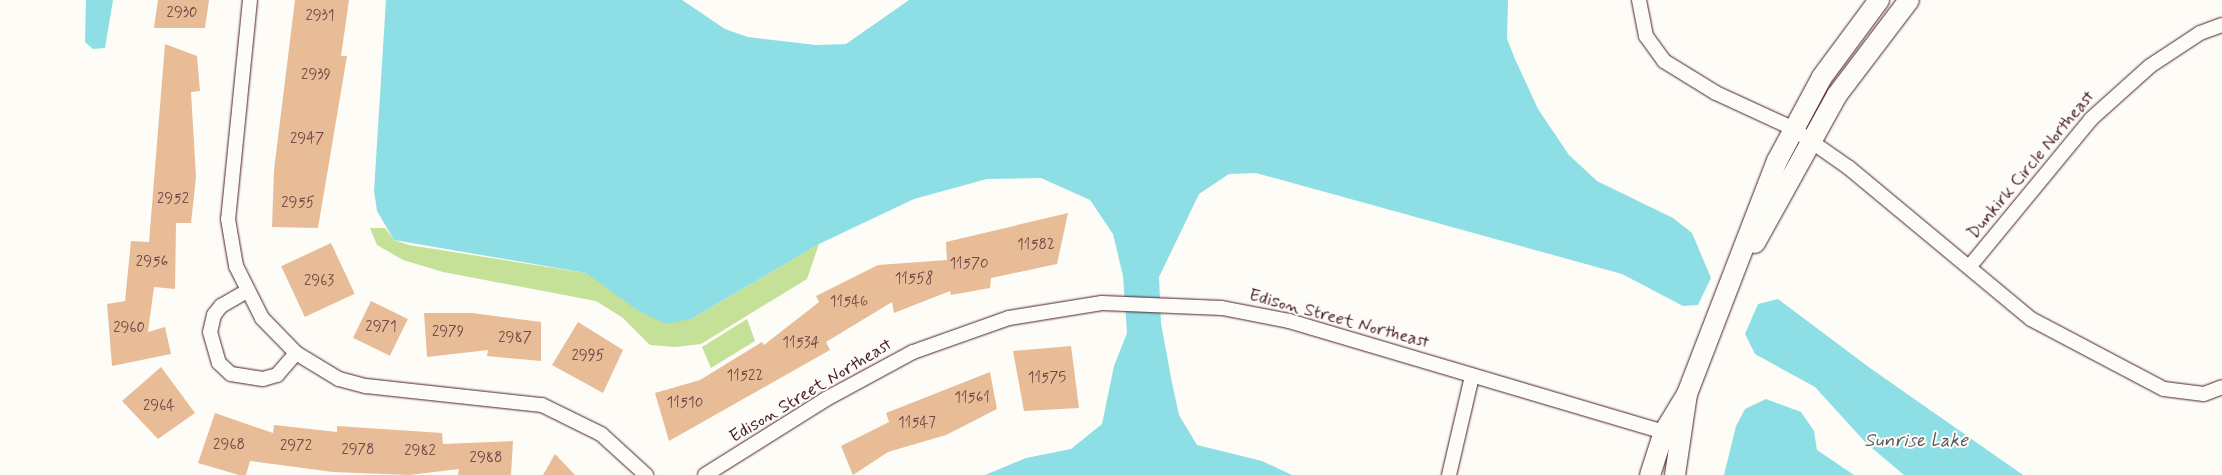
<!DOCTYPE html>
<style>
body{margin:0}
#map{position:relative;width:2222px;height:475px;overflow:hidden;background:#fdfcf7;font-family:Mynerve,sans-serif}
div>[style]{position:absolute}
.green>*{inset:0;background:#c5e097}
.water>*{inset:0;background:#8ddfe5}
.building>*{inset:0;background:#e7bc97;transform-origin:0 0}
.roads{filter:drop-shadow(0 0 1px #4a1f2b) drop-shadow(0 0 1px #4a1f2b)}
.street>*{height:14px;margin:-7px;padding:0 7px;transform-origin:7px;border-radius:7px;background:#fdfcf7}
.secondary>*{height:20px;margin:-10px;padding:0 10px;transform-origin:10px;border-radius:10px;background:#fdfcf7}
span{translate:-50% -50%;white-space:nowrap;text-align:center;line-height:1.15;-webkit-text-stroke:4px #fdfcf7;paint-order:stroke}
.number-label{font-size:15px;color:#714646}
.number-label span{-webkit-text-stroke-width:0}
.street-label{font-size:18px;color:#4a1f2b}
.water-label{font-size:19px;color:#5e5963;font-style:italic}
</style>
<div id="map">
<div class="green">
<i style="clip-path:polygon(370px 228px,385px 228px,394px 240px,409px 245px,586px 273px,611px 288px,691px 319px,819px 244px,807px 279px,701px 344px,675px 347px,650px 345px,623px 318px,596px 301px,443px 272px,403px 260px,377px 245px)"></i>
<i style="clip-path:polygon(747px 319px,755px 341px,711px 368px,702px 347px)"></i>
</div>
<div class="water">
<i style="clip-path:polygon(86px 0,113px 0,105px 48px,93px 49px,85px 42px)"></i>
<i style="clip-path:polygon(386px 0,682px 0,725px 29px,748px 37px,816px 45px,846px 44px,909px 0,1508px 0,1507px 39px,1515px 59px,1538px 109px,1569px 155px,1597px 181px,1673px 218px,1692px 233px,1711px 278px,1698px 305px,1683px 306px,1622px 274px,1256px 173px,1229px 174px,1199px 194px,1159px 277px,1161px 323px,1171px 378px,1179px 415px,1197px 445px,1262px 461px,1292px 475px,985px 475px,1026px 458px,1071px 449px,1102px 424px,1114px 366px,1127px 333px,1123px 276px,1113px 234px,1090px 200px,1041px 178px,987px 179px,914px 199px,819px 244px,691px 319px,666px 324px,637px 310px,586px 273px,394px 240px,377px 211px,374px 191px)"></i>
<i style="clip-path:polygon(1778px 299px,1870px 368px,2023px 475px,1904px 475px,1866px 443px,1815px 387px,1755px 354px,1745px 334px,1758px 304px)"></i>
<i style="clip-path:polygon(1766px 399px,1801px 412px,1814px 431px,1817px 450px,1854px 475px,1724px 475px,1736px 426px,1745px 409px)"></i>
</div>
<div class="building">
<i style="clip-path:polygon(158px 0,209px 0,205px 28px,154px 28px)"></i>
<i style="clip-path:polygon(295px 0,349px 0,341px 56px,347px 56px,318px 228px,272px 227px,274px 170px)"></i>
<i style="clip-path:polygon(165px 44px,197px 56px,200px 91px,191px 92px,196px 177px,191px 223px,176px 223px,175px 289px,154px 287px,148px 332px,165px 327px,171px 354px,112px 366px,107px 304px,125px 301px,131px 241px,149px 242px)"></i>
<i style="clip-path:polygon(1068px 213px,1057px 264px,991px 278px,990px 288px,951px 295px,950px 291px,894px 313px,892px 302px,826px 342px,830px 350px,669px 441px,655px 393px,700px 380px,762px 342px,764px 345px,819px 302px,816px 296px,878px 265px,947px 260px,946px 242px)"></i>
<i style="left:331px;top:243px;width:56px;height:55px;rotate:65deg"></i>
<i style="left:371px;top:301px;width:41px;height:41px;rotate:26deg"></i>
<i style="clip-path:polygon(424px 313px,472px 313px,541px 322px,541px 361px,487px 356px,488px 350px,427px 357px)"></i>
<i style="clip-path:polygon(578px 322px,623px 350px,603px 393px,552px 365px)"></i>
<i style="clip-path:polygon(1071px 346px,1079px 408px,1024px 411px,1013px 351px)"></i>
<i style="clip-path:polygon(161px 367px,195px 413px,158px 439px,122px 401px)"></i>
<i style="clip-path:polygon(990px 372px,997px 409px,946px 435px,888px 452px,853px 475px,841px 446px,889px 422px,886px 413px)"></i>
<i style="clip-path:polygon(215px 413px,273px 433px,274px 425px,337px 432px,337px 426px,442px 433px,443px 444px,513px 441px,511px 475px,458px 475px,459px 469px,409px 475px,333px 472px,250px 461px,246px 475px,239px 475px,198px 463px)"></i>
<i style="clip-path:polygon(555px 454px,575px 475px,543px 475px)"></i>
</div>
<div class="roads">
<div class="street">
<i style="left:250px;top:0;width:220px;rotate:95.7deg"></i>
<i style="left:228px;top:219px;width:48px;rotate:80.3deg"></i>
<i style="left:236px;top:266px;width:58px;rotate:63.4deg"></i>
<i style="left:262px;top:318px;width:49px;rotate:45.8deg"></i>
<i style="left:296px;top:353px;width:50px;rotate:31.2deg"></i>
<i style="left:339px;top:379px;width:28px;rotate:15deg"></i>
<i style="left:366px;top:386px;width:177px;rotate:6.2deg"></i>
<i style="left:542px;top:405px;width:66px;rotate:26.2deg"></i>
<i style="left:601px;top:434px;width:61px;rotate:42.3deg"></i>
<i style="left:1639px;top:0;width:37px;rotate:79deg"></i>
<i style="left:1646px;top:36px;width:31px;rotate:54deg"></i>
<i style="left:1664px;top:61px;width:61px;rotate:31.6deg"></i>
<i style="left:1716px;top:93px;width:84px;rotate:24.7deg"></i>
<i style="left:1792px;top:128px;width:68px;rotate:34.9deg"></i>
<i style="left:1848px;top:167px;width:238px;rotate:39.7deg"></i>
<i style="left:2031px;top:319px;width:150px;rotate:27.8deg"></i>
<i style="left:2164px;top:389px;width:40px;rotate:7.1deg"></i>
<i style="left:2204px;top:394px;width:19px;rotate:-21deg"></i>
<i style="left:1970px;top:266px;width:190px;rotate:-50.5deg"></i>
<i style="left:2091px;top:119px;width:79px;rotate:-41.9deg"></i>
<i style="left:2150px;top:66px;width:60px;rotate:-33.4deg"></i>
<i style="left:2200px;top:33px;width:23px;rotate:-20deg"></i>
<i style="left:247px;top:291px;width:30px;rotate:150deg"></i>
<i style="left:221px;top:306px;width:11px;rotate:128deg"></i>
<i style="left:214px;top:315px;width:17px;rotate:103deg"></i>
<i style="left:210px;top:332px;width:32px;rotate:74deg"></i>
<i style="left:219px;top:363px;width:16px;rotate:43deg"></i>
<i style="left:231px;top:374px;width:32px;rotate:9deg"></i>
<i style="left:263px;top:379px;width:15px;rotate:-16deg"></i>
<i style="left:277px;top:375px;width:29px;rotate:-49deg"></i>
<i style="left:705px;top:475px;width:143px;rotate:-32.1deg"></i>
<i style="left:826px;top:399px;width:99px;rotate:-28.4deg"></i>
<i style="left:913px;top:352px;width:102px;rotate:-19.5deg"></i>
<i style="left:1009px;top:318px;width:94px;rotate:-9.2deg"></i>
<i style="left:1102px;top:303px;width:120px;rotate:2.4deg"></i>
<i style="left:1222px;top:308px;width:68px;rotate:11deg"></i>
<i style="left:1289px;top:321px;width:391px;rotate:16.5deg"></i>
<i style="left:1449px;top:475px;width:102px;rotate:-76.9deg"></i>
</div>
<div class="secondary">
<i style="left:1755px;top:243px;width:169px;rotate:-61deg"></i>
<i style="left:1837px;top:95px;width:119px;rotate:-52.8deg"></i>
<i style="left:1650px;top:475px;width:45px;rotate:-72deg"></i>
<i style="left:1664px;top:432px;width:44px;rotate:-58.8deg"></i>
<i style="left:1675px;top:475px;width:82px;rotate:-81.6deg"></i>
<i style="left:1687px;top:394px;width:250px;rotate:-68.9deg"></i>
<i style="left:1777px;top:161px;width:95px;rotate:-61.8deg"></i>
<i style="left:1822px;top:77px;width:96px;rotate:-53.5deg"></i>
</div>
</div>
<div class="number-label">
<span style="left:182px;top:14px">2930</span>
<span style="left:320px;top:17px">2931</span>
<span style="left:316px;top:76px">2939</span>
<span style="left:307px;top:140px">2947</span>
<span style="left:173px;top:200px">2952</span>
<span style="left:298px;top:204px">2955</span>
<span style="left:1036px;top:246px">11582</span>
<span style="left:152px;top:263px">2956</span>
<span style="left:969px;top:265px">11570</span>
<span style="left:914px;top:280px">11558</span>
<span style="left:319px;top:282px">2963</span>
<span style="left:849px;top:303px">11546</span>
<span style="left:381px;top:328px">2971</span>
<span style="left:129px;top:329px">2960</span>
<span style="left:448px;top:333px">2979</span>
<span style="left:515px;top:339px">2987</span>
<span style="left:801px;top:344px">11534</span>
<span style="left:588px;top:357px">2995</span>
<span style="left:745px;top:377px">11522</span>
<span style="left:1047px;top:379px">11575</span>
<span style="left:972px;top:399px">11561</span>
<span style="left:685px;top:404px">11510</span>
<span style="left:159px;top:407px">2964</span>
<span style="left:917px;top:424px">11547</span>
<span style="left:229px;top:446px">2968</span>
<span style="left:296px;top:447px">2972</span>
<span style="left:358px;top:451px">2978</span>
<span style="left:420px;top:452px">2982</span>
<span style="left:486px;top:459px">2988</span>
</div>
<div class="street-label">
<span style="left:2031px;top:165px;rotate:-50deg">Dunkirk Circle Northeast</span>
<span style="left:1339px;top:319px;rotate:15deg">Edison Street Northeast</span>
<span style="left:811px;top:391px;rotate:-31deg">Edison Street Northeast</span>
</div>
<div class="water-label">
<span style="left:1916px;top:441px">Sunrise Lake</span>
</div>
</div>
